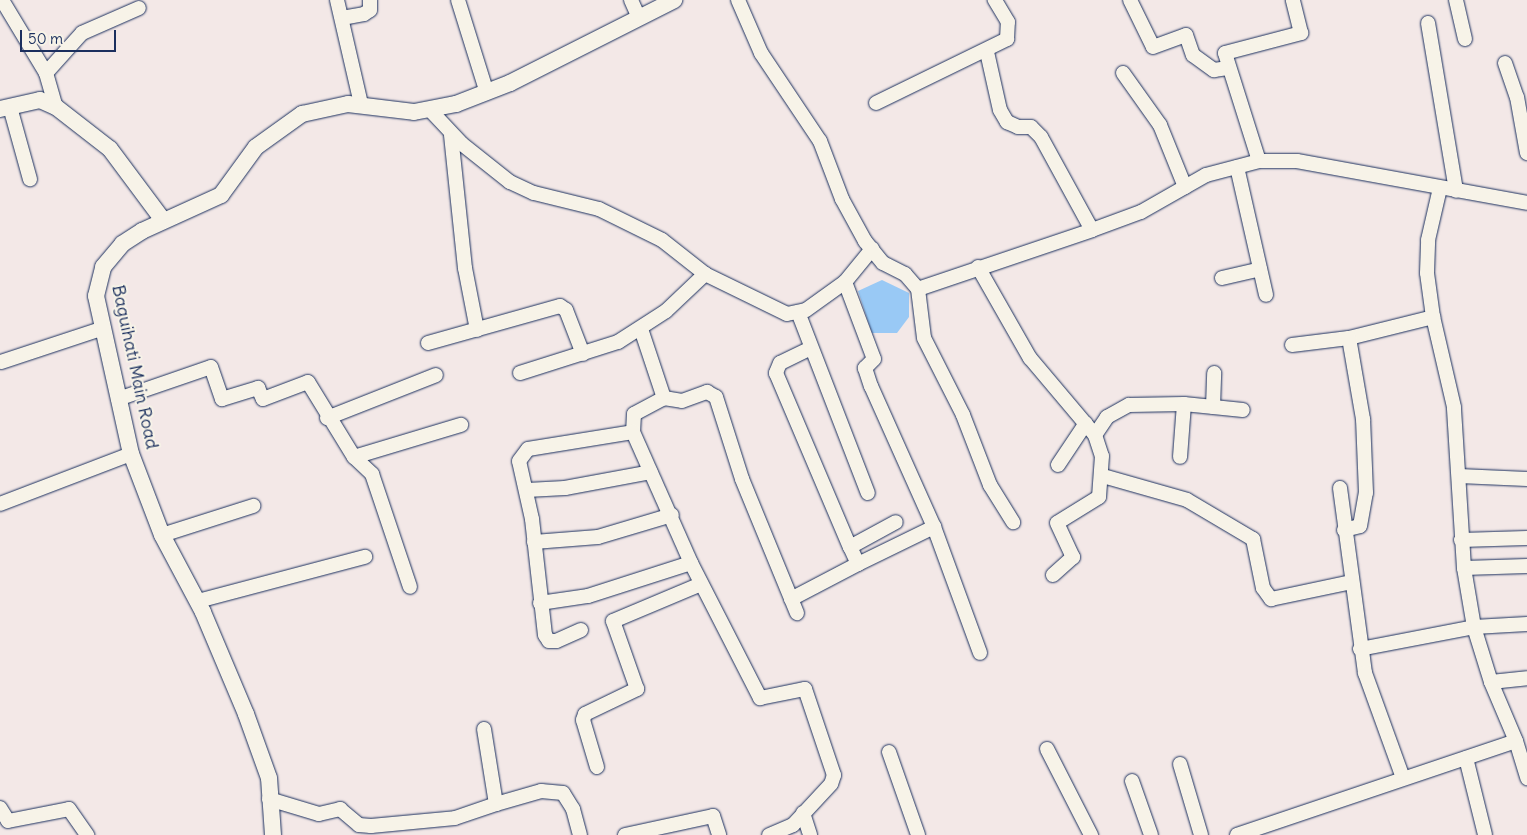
<!DOCTYPE html>
<style>
body{margin:0}
#map{position:relative;width:1527px;height:835px;overflow:hidden;background:#f3e8e7;font-family:Delius,sans-serif}
div>[style]{position:absolute}
.water>*{inset:0;background:#99c9f5}
.roads{filter:drop-shadow(0 0 1px #1b2f5e) drop-shadow(0 0 1px #1b2f5e)}
.minor>*{height:14px;margin:-7px;padding:0 7px;transform-origin:7px;border-radius:7px;background:#f7f3e8}
.tertiary>*{height:16px;margin:-8px;padding:0 8px;transform-origin:8px;border-radius:8px;background:#f7f3e8}
span{translate:-50% -50%;white-space:nowrap;text-align:center;line-height:1.15;-webkit-text-stroke:4px #f7f3e8;paint-order:stroke}
.street-label{font-size:18px;color:#1b2f5e}
.scale{position:absolute;left:20px;top:30px;width:96px;height:22px;box-sizing:border-box;border:2px solid #1b2f5e;border-top:0;padding-left:6px;font-size:15px;line-height:18px;white-space:nowrap;color:#1b2f5e;-webkit-text-stroke:4px #f7f3e8;paint-order:stroke}
</style>
<div id="map">
<div class="water">
<i style="clip-path:polygon(882px 280px,909px 293px,909px 317px,897px 333px,872px 333px,858px 291px)"></i>
</div>
<div class="roads">
<div class="minor">
<i style="left:2px;top:0;width:85px;rotate:58.9deg"></i>
<i style="left:46px;top:73px;width:35px;rotate:74deg"></i>
<i style="left:337px;top:0;width:107px;rotate:77deg"></i>
<i style="left:458px;top:0;width:97px;rotate:72.7deg"></i>
<i style="left:631px;top:0;width:20px;rotate:66deg"></i>
<i style="left:738px;top:0;width:58px;rotate:66.5deg"></i>
<i style="left:761px;top:53px;width:106px;rotate:56.2deg"></i>
<i style="left:820px;top:141px;width:62px;rotate:69.2deg"></i>
<i style="left:842px;top:199px;width:48px;rotate:61.3deg"></i>
<i style="left:865px;top:241px;width:28px;rotate:51deg"></i>
<i style="left:883px;top:263px;width:25px;rotate:27deg"></i>
<i style="left:905px;top:274px;width:20px;rotate:49deg"></i>
<i style="left:918px;top:289px;width:184px;rotate:-18.7deg"></i>
<i style="left:1092px;top:230px;width:52px;rotate:-20.2deg"></i>
<i style="left:1141px;top:212px;width:75px;rotate:-29.6deg"></i>
<i style="left:1206px;top:175px;width:55px;rotate:-14.8deg"></i>
<i style="left:1259px;top:161px;width:38px"></i>
<i style="left:1297px;top:161px;width:234px;rotate:10.3deg"></i>
<i style="left:1130px;top:0;width:52px;rotate:63.9deg"></i>
<i style="left:1153px;top:47px;width:35px;rotate:-20deg"></i>
<i style="left:1186px;top:35px;width:21px;rotate:71deg"></i>
<i style="left:1193px;top:55px;width:26px;rotate:36deg"></i>
<i style="left:1214px;top:70px;width:15px;rotate:-8deg"></i>
<i style="left:1456px;top:0;width:40px;rotate:77deg"></i>
<i style="left:342px;top:18px;width:22px;rotate:-10deg"></i>
<i style="left:364px;top:14px;width:7px;rotate:-34deg"></i>
<i style="left:370px;top:10px;width:10px;rotate:-90deg"></i>
<i style="left:1428px;top:23px;width:170px;rotate:80.5deg"></i>
<i style="left:987px;top:52px;width:59px;rotate:77.4deg"></i>
<i style="left:1000px;top:110px;width:14px;rotate:60deg"></i>
<i style="left:1007px;top:122px;width:12px;rotate:24deg"></i>
<i style="left:1018px;top:127px;width:13px"></i>
<i style="left:1031px;top:127px;width:14px;rotate:45deg"></i>
<i style="left:1041px;top:137px;width:106px;rotate:61.3deg"></i>
<i style="left:1505px;top:63px;width:36px;rotate:71deg"></i>
<i style="left:1517px;top:97px;width:57px;rotate:79.9deg"></i>
<i style="left:46px;top:73px;width:54px;rotate:-48deg"></i>
<i style="left:82px;top:33px;width:62px;rotate:-23.7deg"></i>
<i style="left:1123px;top:73px;width:64px;rotate:54.6deg"></i>
<i style="left:1160px;top:125px;width:67px;rotate:68deg"></i>
<i style="left:876px;top:103px;width:146px;rotate:-26deg"></i>
<i style="left:1007px;top:39px;width:17px;rotate:-87deg"></i>
<i style="left:1008px;top:22px;width:26px;rotate:-121deg"></i>
<i style="left:10px;top:107px;width:75px;rotate:74.5deg"></i>
<i style="left:431px;top:111px;width:45px;rotate:46.8deg"></i>
<i style="left:462px;top:144px;width:61px;rotate:38.4deg"></i>
<i style="left:510px;top:182px;width:26px;rotate:25deg"></i>
<i style="left:534px;top:193px;width:67px;rotate:13.8deg"></i>
<i style="left:599px;top:209px;width:70px;rotate:26.2deg"></i>
<i style="left:662px;top:240px;width:55px;rotate:38.3deg"></i>
<i style="left:705px;top:274px;width:91px;rotate:26deg"></i>
<i style="left:787px;top:314px;width:19px;rotate:-12deg"></i>
<i style="left:806px;top:310px;width:48px;rotate:-35.7deg"></i>
<i style="left:845px;top:282px;width:43px;rotate:-50.7deg"></i>
<i style="left:451px;top:135px;width:134px;rotate:84deg"></i>
<i style="left:465px;top:268px;width:63px;rotate:79deg"></i>
<i style="left:1259px;top:161px;width:113px;rotate:-107.5deg"></i>
<i style="left:1225px;top:53px;width:79px;rotate:-14.7deg"></i>
<i style="left:1301px;top:33px;width:34px;rotate:-104deg"></i>
<i style="left:1237px;top:167px;width:131px;rotate:77.2deg"></i>
<i style="left:978px;top:267px;width:105px;rotate:60.3deg"></i>
<i style="left:1030px;top:358px;width:101px;rotate:49.8deg"></i>
<i style="left:1095px;top:435px;width:22px;rotate:72deg"></i>
<i style="left:1102px;top:456px;width:41px;rotate:94.2deg"></i>
<i style="left:1099px;top:497px;width:49px;rotate:148.2deg"></i>
<i style="left:1057px;top:523px;width:38px;rotate:65deg"></i>
<i style="left:1073px;top:557px;width:27px;rotate:138deg"></i>
<i style="left:1222px;top:278px;width:39px;rotate:-13deg"></i>
<i style="left:845px;top:282px;width:82px;rotate:69.4deg"></i>
<i style="left:874px;top:359px;width:13px;rotate:135deg"></i>
<i style="left:865px;top:368px;width:19px;rotate:72deg"></i>
<i style="left:871px;top:386px;width:154px;rotate:65.9deg"></i>
<i style="left:934px;top:527px;width:134px;rotate:69.9deg"></i>
<i style="left:918px;top:289px;width:49px;rotate:83deg"></i>
<i style="left:924px;top:338px;width:86px;rotate:63.1deg"></i>
<i style="left:963px;top:415px;width:75px;rotate:68.9deg"></i>
<i style="left:990px;top:485px;width:44px;rotate:58.1deg"></i>
<i style="left:798px;top:312px;width:194px;rotate:68.9deg"></i>
<i style="left:641px;top:329px;width:73px;rotate:71.6deg"></i>
<i style="left:664px;top:398px;width:34px;rotate:152deg"></i>
<i style="left:634px;top:414px;width:18px;rotate:93deg"></i>
<i style="left:633px;top:432px;width:143px;rotate:66.1deg"></i>
<i style="left:691px;top:563px;width:152px;rotate:62.9deg"></i>
<i style="left:760px;top:698px;width:46px;rotate:-11.3deg"></i>
<i style="left:805px;top:689px;width:91px;rotate:71.4deg"></i>
<i style="left:834px;top:775px;width:9px;rotate:108deg"></i>
<i style="left:831px;top:784px;width:56px;rotate:132.8deg"></i>
<i style="left:793px;top:825px;width:26px;rotate:157deg"></i>
<i style="left:428px;top:343px;width:137px;rotate:-15.7deg"></i>
<i style="left:560px;top:306px;width:7px;rotate:34deg"></i>
<i style="left:566px;top:310px;width:47px;rotate:68.9deg"></i>
<i style="left:1292px;top:345px;width:57px;rotate:-7deg"></i>
<i style="left:1349px;top:338px;width:87px;rotate:-14deg"></i>
<i style="left:811px;top:348px;width:34px;rotate:154deg"></i>
<i style="left:780px;top:363px;width:11px;rotate:112deg"></i>
<i style="left:776px;top:373px;width:189px;rotate:67deg"></i>
<i style="left:850px;top:547px;width:52px;rotate:-28.5deg"></i>
<i style="left:1px;top:362px;width:108px;rotate:-18.3deg"></i>
<i style="left:520px;top:373px;width:103px;rotate:-17.6deg"></i>
<i style="left:618px;top:342px;width:57px;rotate:-32.9deg"></i>
<i style="left:666px;top:311px;width:54px;rotate:-43.5deg"></i>
<i style="left:664px;top:398px;width:18px;rotate:9deg"></i>
<i style="left:682px;top:401px;width:27px;rotate:-20deg"></i>
<i style="left:707px;top:392px;width:10px;rotate:29deg"></i>
<i style="left:716px;top:397px;width:86px;rotate:72.4deg"></i>
<i style="left:742px;top:479px;width:145px;rotate:67.7deg"></i>
<i style="left:118px;top:399px;width:98px;rotate:-19deg"></i>
<i style="left:211px;top:367px;width:34px;rotate:71deg"></i>
<i style="left:222px;top:399px;width:38px;rotate:-17deg"></i>
<i style="left:258px;top:388px;width:12px;rotate:66deg"></i>
<i style="left:263px;top:399px;width:48px;rotate:-20.7deg"></i>
<i style="left:308px;top:382px;width:88px;rotate:58.5deg"></i>
<i style="left:354px;top:457px;width:25px;rotate:43deg"></i>
<i style="left:372px;top:474px;width:119px;rotate:71.4deg"></i>
<i style="left:1184px;top:404px;width:59px;rotate:5.8deg"></i>
<i style="left:1213px;top:407px;width:34px;rotate:-88deg"></i>
<i style="left:327px;top:418px;width:117px;rotate:-21.5deg"></i>
<i style="left:1095px;top:435px;width:22px;rotate:-56deg"></i>
<i style="left:1107px;top:417px;width:25px;rotate:-29deg"></i>
<i style="left:1129px;top:405px;width:55px;rotate:-1deg"></i>
<i style="left:1184px;top:404px;width:53px;rotate:94.3deg"></i>
<i style="left:354px;top:457px;width:112px;rotate:-16.7deg"></i>
<i style="left:1058px;top:465px;width:50px;rotate:-56.3deg"></i>
<i style="left:1103px;top:476px;width:87px;rotate:15.9deg"></i>
<i style="left:1187px;top:500px;width:77px;rotate:30.6deg"></i>
<i style="left:1253px;top:539px;width:50px;rotate:78.5deg"></i>
<i style="left:1263px;top:588px;width:14px;rotate:54deg"></i>
<i style="left:1271px;top:599px;width:83px;rotate:-11.9deg"></i>
<i style="left:1459px;top:476px;width:68px;rotate:2.5deg"></i>
<i style="left:1340px;top:488px;width:187px;rotate:82.3deg"></i>
<i style="left:1365px;top:673px;width:112px;rotate:70.1deg"></i>
<i style="left:527px;top:490px;width:38px;rotate:-3deg"></i>
<i style="left:565px;top:488px;width:87px;rotate:-10.5deg"></i>
<i style="left:0;top:504px;width:140px;rotate:-20.9deg"></i>
<i style="left:1344px;top:530px;width:16px;rotate:-14deg"></i>
<i style="left:1360px;top:526px;width:34px;rotate:-80deg"></i>
<i style="left:1366px;top:493px;width:74px;rotate:-92.3deg"></i>
<i style="left:1363px;top:419px;width:82px;rotate:-99.8deg"></i>
<i style="left:162px;top:535px;width:96px;rotate:-17.7deg"></i>
<i style="left:1461px;top:540px;width:66px;rotate:-1.7deg"></i>
<i style="left:534px;top:542px;width:64px;rotate:-4.5deg"></i>
<i style="left:598px;top:537px;width:77px;rotate:-16.6deg"></i>
<i style="left:858px;top:564px;width:85px;rotate:-26deg"></i>
<i style="left:1464px;top:568px;width:63px;rotate:-1.8deg"></i>
<i style="left:791px;top:599px;width:76px;rotate:-27.6deg"></i>
<i style="left:858px;top:564px;width:19px;rotate:-115deg"></i>
<i style="left:198px;top:601px;width:173px;rotate:-14.8deg"></i>
<i style="left:540px;top:603px;width:49px;rotate:-8.3deg"></i>
<i style="left:588px;top:596px;width:108px;rotate:-17.8deg"></i>
<i style="left:581px;top:630px;width:27px;rotate:156deg"></i>
<i style="left:556px;top:641px;width:7px;rotate:180deg"></i>
<i style="left:549px;top:641px;width:7px;rotate:-124deg"></i>
<i style="left:545px;top:635px;width:117px;rotate:-96.4deg"></i>
<i style="left:532px;top:519px;width:59px;rotate:-102.6deg"></i>
<i style="left:519px;top:461px;width:15px;rotate:-53deg"></i>
<i style="left:528px;top:449px;width:106px;rotate:-9.2deg"></i>
<i style="left:1360px;top:649px;width:116px;rotate:-10.9deg"></i>
<i style="left:1474px;top:627px;width:53px;rotate:-3.2deg"></i>
<i style="left:1491px;top:682px;width:36px;rotate:-6deg"></i>
<i style="left:484px;top:729px;width:76px;rotate:80.9deg"></i>
<i style="left:496px;top:804px;width:47px;rotate:-16.1deg"></i>
<i style="left:541px;top:791px;width:22px;rotate:5deg"></i>
<i style="left:563px;top:793px;width:19px;rotate:58deg"></i>
<i style="left:573px;top:809px;width:27px;rotate:75deg"></i>
<i style="left:1516px;top:741px;width:39px;rotate:73deg"></i>
<i style="left:1047px;top:749px;width:97px;rotate:62.9deg"></i>
<i style="left:889px;top:752px;width:88px;rotate:70.7deg"></i>
<i style="left:1466px;top:758px;width:79px;rotate:76.1deg"></i>
<i style="left:1180px;top:764px;width:74px;rotate:73.5deg"></i>
<i style="left:597px;top:767px;width:49px;rotate:-106.6deg"></i>
<i style="left:583px;top:720px;width:6px;rotate:-72deg"></i>
<i style="left:585px;top:714px;width:58px;rotate:-25.7deg"></i>
<i style="left:637px;top:689px;width:72px;rotate:-109.4deg"></i>
<i style="left:613px;top:621px;width:95px;rotate:-22.8deg"></i>
<i style="left:1132px;top:781px;width:57px;rotate:70.6deg"></i>
<i style="left:269px;top:799px;width:52px;rotate:16.7deg"></i>
<i style="left:319px;top:814px;width:22px;rotate:-13deg"></i>
<i style="left:340px;top:809px;width:25px;rotate:40deg"></i>
<i style="left:359px;top:825px;width:12px;rotate:5deg"></i>
<i style="left:371px;top:826px;width:84px;rotate:-5.4deg"></i>
<i style="left:455px;top:818px;width:43px;rotate:-18.9deg"></i>
<i style="left:0;top:808px;width:15px;rotate:58deg"></i>
<i style="left:8px;top:821px;width:62px;rotate:-11.1deg"></i>
<i style="left:69px;top:809px;width:32px;rotate:55deg"></i>
<i style="left:803px;top:813px;width:23px;rotate:72deg"></i>
<i style="left:625px;top:835px;width:90px;rotate:-12.2deg"></i>
<i style="left:713px;top:816px;width:20px;rotate:72deg"></i>
<i style="left:1237px;top:835px;width:294px;rotate:-18.6deg"></i>
<i style="left:1516px;top:741px;width:64px;rotate:-113deg"></i>
<i style="left:1491px;top:682px;width:58px;rotate:-107.2deg"></i>
<i style="left:1474px;top:627px;width:60px;rotate:-99.6deg"></i>
<i style="left:1464px;top:568px;width:161px;rotate:-93.6deg"></i>
<i style="left:1454px;top:407px;width:92px;rotate:-103.1deg"></i>
<i style="left:1433px;top:317px;width:44px;rotate:-97.8deg"></i>
<i style="left:1427px;top:273px;width:33px;rotate:-88deg"></i>
<i style="left:1428px;top:240px;width:53px;rotate:-77deg"></i>
</div>
<div class="tertiary">
<i style="left:0;top:109px;width:41px;rotate:-12.7deg"></i>
<i style="left:40px;top:100px;width:17px;rotate:24deg"></i>
<i style="left:56px;top:107px;width:68px;rotate:37.9deg"></i>
<i style="left:110px;top:149px;width:89px;rotate:53.3deg"></i>
<i style="left:273px;top:835px;width:57px;rotate:-94deg"></i>
<i style="left:269px;top:778px;width:68px;rotate:-109.8deg"></i>
<i style="left:246px;top:714px;width:111px;rotate:-112.9deg"></i>
<i style="left:203px;top:612px;width:87px;rotate:-118deg"></i>
<i style="left:162px;top:535px;width:87px;rotate:-110.9deg"></i>
<i style="left:131px;top:454px;width:162px;rotate:-102.5deg"></i>
<i style="left:96px;top:296px;width:30px;rotate:-76deg"></i>
<i style="left:103px;top:267px;width:30px;rotate:-50deg"></i>
<i style="left:122px;top:244px;width:24px;rotate:-33deg"></i>
<i style="left:142px;top:231px;width:87px;rotate:-24.5deg"></i>
<i style="left:221px;top:195px;width:59px;rotate:-53.9deg"></i>
<i style="left:256px;top:147px;width:57px;rotate:-35.7deg"></i>
<i style="left:302px;top:114px;width:47px;rotate:-12.3deg"></i>
<i style="left:348px;top:104px;width:66px;rotate:6.9deg"></i>
<i style="left:414px;top:112px;width:43px;rotate:-10.8deg"></i>
<i style="left:456px;top:104px;width:58px;rotate:-21.3deg"></i>
<i style="left:510px;top:83px;width:184px;rotate:-26.8deg"></i>
</div>
</div>
<div class="street-label">
<span style="left:135px;top:367px;rotate:78deg">Baguihati Main Road</span>
</div>
<div class="scale">50 m</div>
</div>
